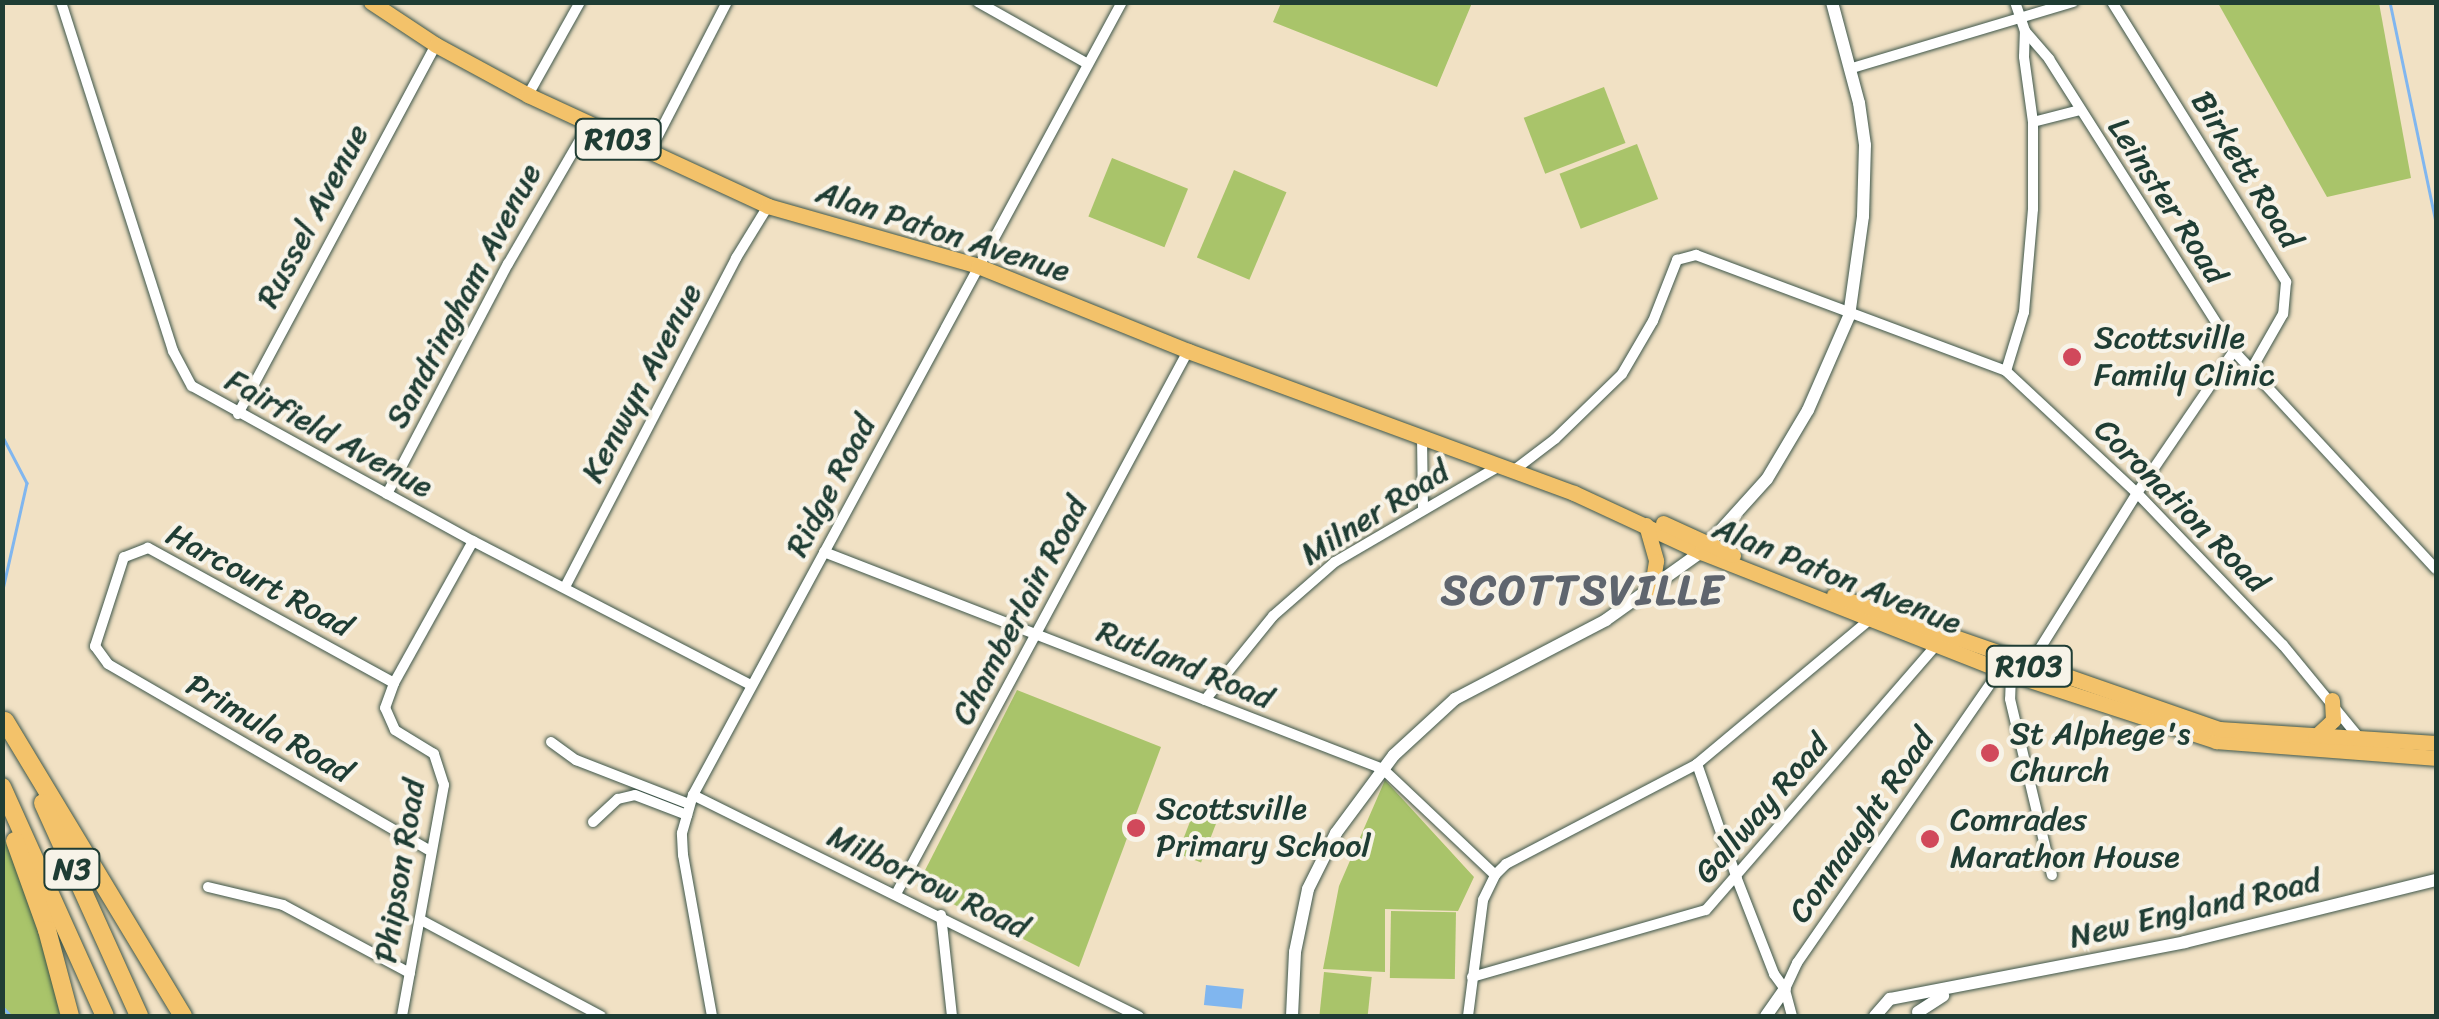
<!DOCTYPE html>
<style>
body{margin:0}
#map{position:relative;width:2439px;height:1019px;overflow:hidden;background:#f1e1c4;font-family:Sriracha,sans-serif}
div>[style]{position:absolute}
.green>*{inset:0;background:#a9c46a;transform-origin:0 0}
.water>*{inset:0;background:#80b6ef;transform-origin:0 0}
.stream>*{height:2.5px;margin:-1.25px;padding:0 1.25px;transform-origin:1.25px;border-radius:1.25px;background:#80b6ef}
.roads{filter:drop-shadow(0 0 2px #3e564a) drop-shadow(0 0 2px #3e564a)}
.minor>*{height:10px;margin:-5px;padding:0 5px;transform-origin:5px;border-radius:5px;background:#fff}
.tertiary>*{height:12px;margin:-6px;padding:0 6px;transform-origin:6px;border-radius:6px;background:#fff}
.primary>*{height:15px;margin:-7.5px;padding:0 7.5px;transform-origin:7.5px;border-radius:7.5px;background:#f3c26a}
.motorway>*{height:18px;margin:-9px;padding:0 9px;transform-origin:9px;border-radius:9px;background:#f3c26a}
.dots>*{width:28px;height:28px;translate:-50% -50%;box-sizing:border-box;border:5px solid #f7f3e8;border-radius:50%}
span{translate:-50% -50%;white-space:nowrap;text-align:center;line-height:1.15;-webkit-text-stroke:8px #f7f3e8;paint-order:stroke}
.shield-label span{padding:2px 8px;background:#f7f3e8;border:2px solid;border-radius:8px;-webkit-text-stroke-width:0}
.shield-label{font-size:30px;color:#1f3d34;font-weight:700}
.street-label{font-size:32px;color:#1f3d34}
.poi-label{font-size:32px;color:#1f3d34}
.left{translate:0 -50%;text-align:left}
.district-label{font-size:42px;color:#5f656e;font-weight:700;letter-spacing:2.5px}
.frame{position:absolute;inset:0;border:5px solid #1f3d34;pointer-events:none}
</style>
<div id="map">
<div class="green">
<i style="clip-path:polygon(1281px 3px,1281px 2px,1472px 3px,1437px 87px,1273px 22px)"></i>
<i style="clip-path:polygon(2218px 3px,2379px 3px,2411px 178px,2327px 197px)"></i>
<i style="left:1604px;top:87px;width:60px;height:86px;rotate:69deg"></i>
<i style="left:1637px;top:144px;width:59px;height:83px;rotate:69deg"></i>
<i style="left:1112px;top:158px;width:82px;height:63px;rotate:22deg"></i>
<i style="left:1234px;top:170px;width:57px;height:95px;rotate:23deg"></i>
<i style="clip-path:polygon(1017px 690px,1161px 747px,1079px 967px,917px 886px)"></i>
<i style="clip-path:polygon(1385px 780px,1474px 877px,1458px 911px,1385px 909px,1385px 972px,1323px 969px,1339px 886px)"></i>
<i style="left:1196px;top:806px;width:25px;height:51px;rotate:21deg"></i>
<i style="clip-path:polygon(2px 833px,42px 927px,60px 1016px,3px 1016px)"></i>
<i style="left:1391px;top:911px;width:65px;height:67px;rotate:1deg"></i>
<i style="left:1324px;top:972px;width:48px;height:44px;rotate:6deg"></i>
</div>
<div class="water">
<i style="left:1206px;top:985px;width:38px;height:20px;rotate:6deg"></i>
</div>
<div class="stream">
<i style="left:2390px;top:2px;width:225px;rotate:78.2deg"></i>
<i style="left:2px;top:435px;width:54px;rotate:62.5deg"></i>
<i style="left:27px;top:483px;width:114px;rotate:102.7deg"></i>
<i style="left:2px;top:1006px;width:13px;rotate:48deg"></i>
</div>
<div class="roads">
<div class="minor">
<i style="left:61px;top:2px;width:367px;rotate:72.2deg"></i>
<i style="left:173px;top:351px;width:40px;rotate:62deg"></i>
<i style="left:192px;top:386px;width:321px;rotate:28.9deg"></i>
<i style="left:473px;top:541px;width:313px;rotate:27.4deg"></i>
<i style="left:978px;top:2px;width:126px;rotate:29.4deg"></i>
<i style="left:2112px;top:2px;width:330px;rotate:58.1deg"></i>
<i style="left:2286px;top:282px;width:32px;rotate:95deg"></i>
<i style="left:2283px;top:314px;width:64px;rotate:119.7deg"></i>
<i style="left:2025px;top:31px;width:37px;rotate:49deg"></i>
<i style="left:2049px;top:59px;width:346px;rotate:57.6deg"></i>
<i style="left:2234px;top:351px;width:297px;rotate:47.2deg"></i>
<i style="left:1852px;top:68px;width:231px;rotate:-16.6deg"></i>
<i style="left:528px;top:95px;width:107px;rotate:-60.8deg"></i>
<i style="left:2033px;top:122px;width:49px;rotate:-14.3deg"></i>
<i style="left:649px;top:153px;width:170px;rotate:-62.7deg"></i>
<i style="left:2006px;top:371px;width:62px;rotate:-73deg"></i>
<i style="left:2024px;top:312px;width:103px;rotate:-85deg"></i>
<i style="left:2033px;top:209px;width:87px;rotate:-90deg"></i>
<i style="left:2033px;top:122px;width:66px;rotate:-97.9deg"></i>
<i style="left:2024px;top:57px;width:26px;rotate:-88deg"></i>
<i style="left:2025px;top:31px;width:31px;rotate:-109deg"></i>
<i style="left:238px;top:414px;width:419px;rotate:-61.8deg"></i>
<i style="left:1422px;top:437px;width:72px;rotate:89.2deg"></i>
<i style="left:1513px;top:471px;width:53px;rotate:-37.3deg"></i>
<i style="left:1555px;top:439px;width:93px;rotate:-44.1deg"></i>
<i style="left:1622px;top:374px;width:61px;rotate:-59.7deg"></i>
<i style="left:1653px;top:321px;width:66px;rotate:-68.5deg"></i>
<i style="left:1677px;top:260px;width:20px;rotate:-15deg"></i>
<i style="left:1696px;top:255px;width:331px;rotate:20.5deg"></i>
<i style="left:2006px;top:371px;width:179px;rotate:43deg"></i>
<i style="left:2137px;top:493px;width:211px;rotate:46.2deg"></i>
<i style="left:2283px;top:645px;width:123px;rotate:50.6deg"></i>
<i style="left:387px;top:494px;width:260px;rotate:-62.3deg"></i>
<i style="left:508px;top:264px;width:162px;rotate:-59.9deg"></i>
<i style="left:824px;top:552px;width:600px;rotate:21.22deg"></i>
<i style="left:1383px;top:769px;width:154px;rotate:43.4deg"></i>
<i style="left:566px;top:585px;width:369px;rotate:-62.5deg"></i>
<i style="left:736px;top:258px;width:61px;rotate:-58.4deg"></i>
<i style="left:2029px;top:666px;width:204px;rotate:-58deg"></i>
<i style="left:2137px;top:493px;width:172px;rotate:-55.7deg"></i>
<i style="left:2011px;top:674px;width:25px;rotate:92deg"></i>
<i style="left:2010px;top:699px;width:181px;rotate:76.6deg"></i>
<i style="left:394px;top:683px;width:281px;rotate:-151.2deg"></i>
<i style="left:148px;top:548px;width:26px;rotate:159deg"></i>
<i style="left:124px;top:557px;width:94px;rotate:108deg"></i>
<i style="left:95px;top:646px;width:22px;rotate:54deg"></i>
<i style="left:108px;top:664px;width:373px;rotate:30.1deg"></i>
<i style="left:1205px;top:700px;width:108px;rotate:-51deg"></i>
<i style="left:1273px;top:616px;width:82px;rotate:-41.1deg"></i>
<i style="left:1335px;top:562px;width:190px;rotate:-30.3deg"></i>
<i style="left:551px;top:742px;width:31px;rotate:36deg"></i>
<i style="left:576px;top:760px;width:121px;rotate:21.3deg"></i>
<i style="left:1697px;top:764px;width:122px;rotate:70.8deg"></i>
<i style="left:1737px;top:879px;width:102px;rotate:68.7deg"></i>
<i style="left:1774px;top:974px;width:19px;rotate:54deg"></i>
<i style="left:693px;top:795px;width:498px;rotate:26.4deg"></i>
<i style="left:593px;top:822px;width:34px;rotate:-43deg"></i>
<i style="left:618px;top:799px;width:17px;rotate:-13deg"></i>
<i style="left:635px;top:795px;width:56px;rotate:21deg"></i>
<i style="left:208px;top:887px;width:77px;rotate:13.5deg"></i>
<i style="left:283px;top:905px;width:144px;rotate:28.2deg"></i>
<i style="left:896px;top:894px;width:617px;rotate:-61.73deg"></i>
<i style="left:941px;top:915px;width:102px;rotate:83.8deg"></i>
<i style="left:421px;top:920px;width:204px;rotate:28.1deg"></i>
<i style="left:1472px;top:977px;width:243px;rotate:-16deg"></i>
<i style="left:1706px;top:910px;width:351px;rotate:-49deg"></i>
<i style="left:402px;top:1016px;width:235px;rotate:-79.7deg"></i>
<i style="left:444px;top:785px;width:33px;rotate:-108deg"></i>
<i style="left:434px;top:754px;width:46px;rotate:-148.4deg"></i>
<i style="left:395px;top:730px;width:24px;rotate:-114deg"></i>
<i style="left:385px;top:708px;width:27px;rotate:-70deg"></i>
<i style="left:394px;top:683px;width:162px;rotate:-60.9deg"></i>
<i style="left:712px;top:1016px;width:164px;rotate:-100.2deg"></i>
<i style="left:683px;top:855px;width:22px;rotate:-93deg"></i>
<i style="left:682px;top:833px;width:40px;rotate:-74deg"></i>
<i style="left:693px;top:795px;width:902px;rotate:-61.59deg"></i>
<i style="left:1468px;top:1016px;width:117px;rotate:-82.6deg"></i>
<i style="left:1483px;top:900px;width:28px;rotate:-64deg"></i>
<i style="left:1495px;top:875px;width:16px;rotate:-45deg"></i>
<i style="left:1506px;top:864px;width:216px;rotate:-27.6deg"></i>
<i style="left:1697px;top:764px;width:224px;rotate:-39.9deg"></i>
<i style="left:1792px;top:1016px;width:28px;rotate:-105deg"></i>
<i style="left:1785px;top:989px;width:29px;rotate:-65deg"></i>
<i style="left:1797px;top:963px;width:356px;rotate:-55.3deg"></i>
</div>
<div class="tertiary">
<i style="left:1918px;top:1012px;width:30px;rotate:-33deg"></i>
<i style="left:1292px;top:1016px;width:64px;rotate:-87.3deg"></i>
<i style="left:1295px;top:952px;width:64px;rotate:-78.3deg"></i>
<i style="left:1308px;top:889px;width:63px;rotate:-63.4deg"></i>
<i style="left:1336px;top:833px;width:97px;rotate:-53.4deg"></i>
<i style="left:1394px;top:755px;width:83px;rotate:-42.6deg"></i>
<i style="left:1455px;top:699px;width:170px;rotate:-27.6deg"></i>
<i style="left:1606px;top:620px;width:117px;rotate:-35.6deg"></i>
<i style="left:1701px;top:552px;width:98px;rotate:-47.9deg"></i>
<i style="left:1767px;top:479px;width:80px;rotate:-59.3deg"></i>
<i style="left:1808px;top:410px;width:103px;rotate:-66.4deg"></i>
<i style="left:1849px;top:316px;width:101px;rotate:-82deg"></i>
<i style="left:1863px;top:216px;width:71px;rotate:-88.4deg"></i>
<i style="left:1865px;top:145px;width:42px;rotate:-98.1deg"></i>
<i style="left:1859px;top:103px;width:105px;rotate:-105deg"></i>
<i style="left:1766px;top:1016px;width:33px;rotate:-55deg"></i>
<i style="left:1875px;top:1016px;width:23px;rotate:-49deg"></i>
<i style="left:1890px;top:999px;width:300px;rotate:-10.9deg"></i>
<i style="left:2185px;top:942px;width:259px;rotate:-13.9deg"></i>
</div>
<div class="primary">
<i style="left:371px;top:2px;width:78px;rotate:33.5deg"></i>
<i style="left:436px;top:45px;width:105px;rotate:28.5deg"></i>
<i style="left:528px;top:95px;width:264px;rotate:24.8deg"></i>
<i style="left:768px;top:206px;width:218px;rotate:15.9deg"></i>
<i style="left:978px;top:266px;width:227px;rotate:22deg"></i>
<i style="left:1188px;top:351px;width:411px;rotate:20.2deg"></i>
<i style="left:1574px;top:493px;width:140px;rotate:24.9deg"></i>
<i style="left:1701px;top:552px;width:333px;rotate:21.5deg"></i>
<i style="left:2011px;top:674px;width:216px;rotate:18.1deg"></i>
<i style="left:2216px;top:741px;width:221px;rotate:4.4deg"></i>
<i style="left:1663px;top:523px;width:77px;rotate:24.6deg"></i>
<i style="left:1646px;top:525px;width:37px;rotate:74deg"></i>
<i style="left:1656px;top:561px;width:31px;rotate:99deg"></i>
<i style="left:1834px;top:595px;width:408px;rotate:19.2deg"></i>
<i style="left:2219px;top:729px;width:217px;rotate:3.7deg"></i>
<i style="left:2315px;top:737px;width:25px;rotate:-43deg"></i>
<i style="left:2333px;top:720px;width:20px;rotate:-93deg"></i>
</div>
<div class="motorway">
<i style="left:5px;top:721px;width:345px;rotate:58.9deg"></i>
<i style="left:2px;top:787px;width:251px;rotate:65.8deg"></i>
<i style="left:43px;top:803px;width:234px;rotate:65.7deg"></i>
<i style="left:15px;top:841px;width:95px;rotate:70.2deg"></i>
<i style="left:47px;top:930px;width:89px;rotate:75deg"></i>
</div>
</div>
<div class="dots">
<i style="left:2072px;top:357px;background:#d1495b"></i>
<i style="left:1990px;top:753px;background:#d1495b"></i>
<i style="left:1136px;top:828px;background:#d1495b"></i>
<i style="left:1930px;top:839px;background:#d1495b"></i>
</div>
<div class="shield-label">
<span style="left:618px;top:139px">R103</span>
<span style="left:2029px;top:666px">R103</span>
<span style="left:72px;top:869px">N3</span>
</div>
<div class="street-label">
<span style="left:2246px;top:170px;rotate:58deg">Birkett Road</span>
<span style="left:2167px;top:201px;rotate:57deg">Leinster Road</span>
<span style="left:313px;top:216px;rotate:-62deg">Russel Avenue</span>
<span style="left:943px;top:232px;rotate:18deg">Alan Paton Avenue</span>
<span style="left:464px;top:296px;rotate:-62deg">Sandringham Avenue</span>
<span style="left:642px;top:383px;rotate:-62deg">Kenwyn Avenue</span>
<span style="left:329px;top:434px;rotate:29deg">Fairfield Avenue</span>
<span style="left:831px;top:486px;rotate:-62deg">Ridge Road</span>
<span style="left:2181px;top:506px;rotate:45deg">Coronation Road</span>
<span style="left:1375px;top:513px;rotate:-32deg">Milner Road</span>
<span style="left:1837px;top:576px;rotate:22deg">Alan Paton Avenue</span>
<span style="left:259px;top:581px;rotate:28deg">Harcourt Road</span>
<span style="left:1020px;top:611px;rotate:-62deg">Chamberlain Road</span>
<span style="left:1185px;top:665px;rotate:22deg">Rutland Road</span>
<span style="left:269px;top:729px;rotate:30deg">Primula Road</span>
<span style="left:1762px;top:809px;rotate:-49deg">Gallway Road</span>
<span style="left:1862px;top:826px;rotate:-55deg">Connaught Road</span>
<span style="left:400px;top:871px;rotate:-81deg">Phipson Road</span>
<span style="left:928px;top:882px;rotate:26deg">Milborrow Road</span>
<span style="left:2195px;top:909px;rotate:-13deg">New England Road</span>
</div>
<div class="poi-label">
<span class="left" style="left:2094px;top:357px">Scottsville<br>Family Clinic</span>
<span class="left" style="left:2010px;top:753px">St Alphege's<br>Church</span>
<span class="left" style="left:1156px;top:828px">Scottsville<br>Primary School</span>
<span class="left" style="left:1950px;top:839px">Comrades<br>Marathon House</span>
</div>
<div class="district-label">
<span style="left:1583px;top:590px">SCOTTSVILLE</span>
</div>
<div class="frame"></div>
</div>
